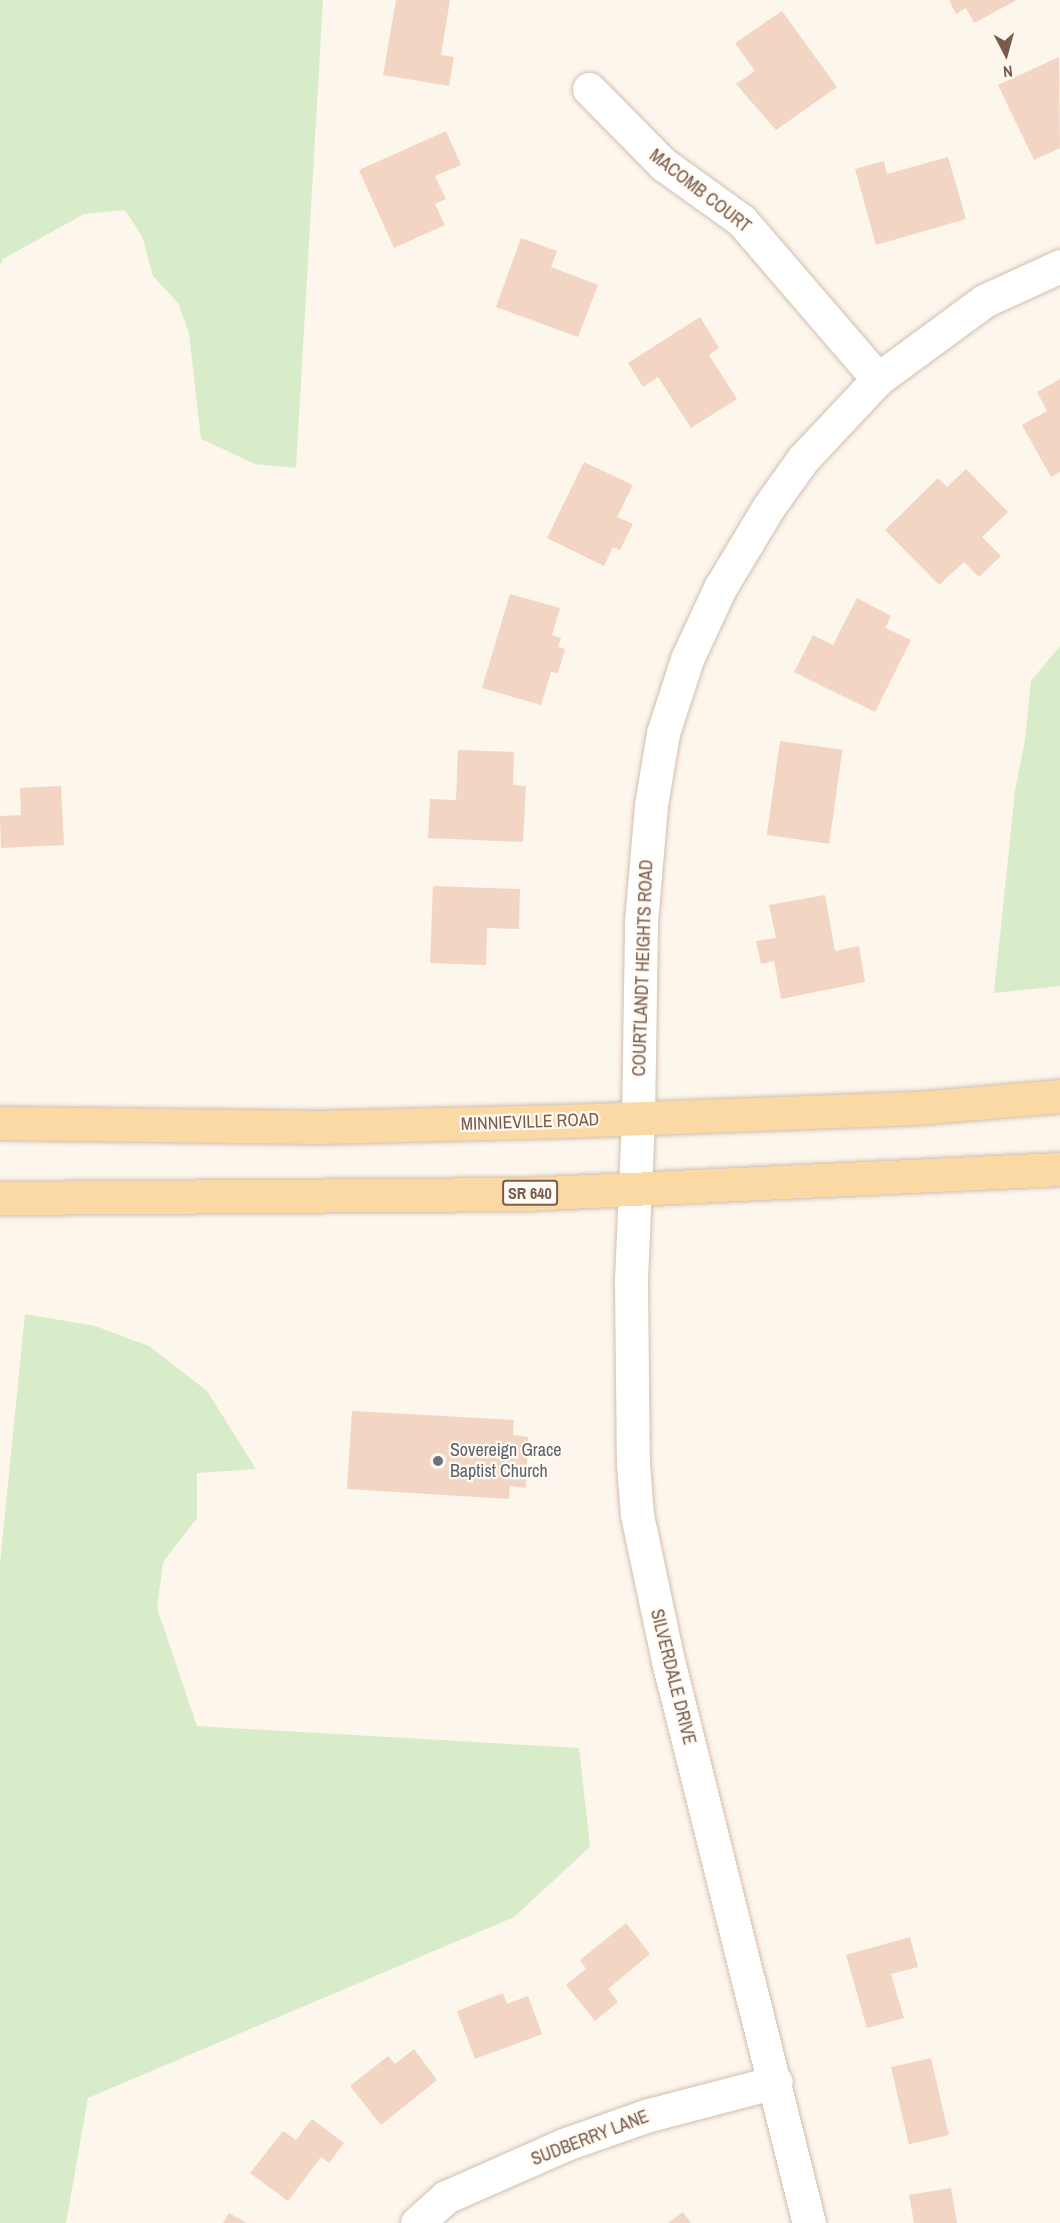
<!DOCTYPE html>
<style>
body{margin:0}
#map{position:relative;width:1060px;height:2223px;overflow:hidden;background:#fdf6ec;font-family:"Archivo Narrow",sans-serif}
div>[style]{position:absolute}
.green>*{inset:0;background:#d8ecc9}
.building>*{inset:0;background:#f3d5c3;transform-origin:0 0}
.roads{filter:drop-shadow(0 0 2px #d1beb0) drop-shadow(0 0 2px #d1beb0)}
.street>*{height:33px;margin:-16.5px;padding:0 16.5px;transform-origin:16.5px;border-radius:16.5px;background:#fff}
.secondary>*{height:33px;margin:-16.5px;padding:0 16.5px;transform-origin:16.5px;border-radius:16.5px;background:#fff}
.primary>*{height:33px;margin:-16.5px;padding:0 16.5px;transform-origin:16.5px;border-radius:16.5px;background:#fbd9a5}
.dots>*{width:16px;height:16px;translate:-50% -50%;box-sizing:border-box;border:3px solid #fffaf3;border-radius:50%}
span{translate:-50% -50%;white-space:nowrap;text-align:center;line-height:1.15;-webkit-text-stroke:4.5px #fffaf3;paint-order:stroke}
.shield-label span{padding:2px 4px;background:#fffaf3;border:2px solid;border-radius:4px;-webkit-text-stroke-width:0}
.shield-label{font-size:16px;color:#7a5c4d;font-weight:700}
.street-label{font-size:18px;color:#7a5c4d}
.worship-label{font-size:18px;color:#5b616d}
.left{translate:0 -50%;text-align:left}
.north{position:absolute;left:976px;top:24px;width:60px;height:60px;-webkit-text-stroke:4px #fffaf3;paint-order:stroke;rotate:174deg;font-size:16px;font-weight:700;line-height:24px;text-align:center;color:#7a5c4d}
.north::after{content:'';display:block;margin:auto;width:21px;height:27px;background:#7a5c4d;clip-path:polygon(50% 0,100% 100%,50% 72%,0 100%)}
</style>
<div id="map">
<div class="green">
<i style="clip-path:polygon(0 0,323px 0,296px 468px,255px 464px,201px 439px,189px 333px,178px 303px,153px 276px,142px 236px,125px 210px,84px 214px,3px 259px,0 265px)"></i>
<i style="clip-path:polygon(1060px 646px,1060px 986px,994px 993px,1015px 791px,1025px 740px,1031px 681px)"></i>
<i style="clip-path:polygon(25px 1314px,95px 1326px,149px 1346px,207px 1391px,256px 1469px,197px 1473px,197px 1518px,163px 1562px,157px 1608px,197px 1726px,579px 1748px,590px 1847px,514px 1917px,88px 2098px,66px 2223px,0 2223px,0 1562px)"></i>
</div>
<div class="building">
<i style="clip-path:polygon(396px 0,450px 0,441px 55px,454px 57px,449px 86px,383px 75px)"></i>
<i style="clip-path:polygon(949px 0,1017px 0,974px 23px,966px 8px,956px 14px)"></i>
<i style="clip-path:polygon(782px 11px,837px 87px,776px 130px,736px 84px,755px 71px,735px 43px)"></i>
<i style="clip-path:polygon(1059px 57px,1060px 148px,1034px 160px,998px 85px)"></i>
<i style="clip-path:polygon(446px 131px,461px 165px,435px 176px,446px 199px,435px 204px,445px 225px,394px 248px,359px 170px)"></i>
<i style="clip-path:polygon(948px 157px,966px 219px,876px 245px,855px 169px,884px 161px,887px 174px)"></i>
<i style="clip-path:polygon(521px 238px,557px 251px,551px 267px,598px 285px,578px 337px,496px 307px)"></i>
<i style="clip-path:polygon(700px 317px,719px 348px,709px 355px,737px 399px,691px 428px,658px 377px,643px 387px,628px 363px)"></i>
<i style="clip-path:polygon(1060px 379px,1060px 472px,1051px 477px,1022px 425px,1047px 411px,1037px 392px)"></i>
<i style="clip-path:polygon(584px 462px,633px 485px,617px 517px,633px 524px,620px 550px,613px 547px,604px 566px,547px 538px)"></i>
<i style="clip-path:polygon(966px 469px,1008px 512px,982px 537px,1001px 556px,979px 577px,964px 562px,939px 585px,885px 530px,938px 478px,947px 487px)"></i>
<i style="clip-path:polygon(510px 594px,560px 608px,552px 635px,561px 638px,558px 647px,565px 649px,558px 673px,551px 672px,541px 705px,482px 688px)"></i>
<i style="clip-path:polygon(857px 598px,891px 616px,885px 628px,911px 640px,875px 712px,794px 672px,813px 635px,833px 645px)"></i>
<i style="left:780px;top:741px;width:63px;height:95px;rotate:8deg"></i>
<i style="clip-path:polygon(458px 750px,514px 752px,513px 785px,526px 786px,523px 842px,428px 838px,430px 799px,456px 800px)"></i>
<i style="clip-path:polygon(61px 786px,64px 845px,1px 848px,0 816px,21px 815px,20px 788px)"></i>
<i style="clip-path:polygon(433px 886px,520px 889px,519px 929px,487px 928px,486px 965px,430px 963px)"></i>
<i style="clip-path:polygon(825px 895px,835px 951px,859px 946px,865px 982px,781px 999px,774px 961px,761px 964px,756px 941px,776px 938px,769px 905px)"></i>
<i style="clip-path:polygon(352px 1411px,514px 1420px,513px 1435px,528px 1437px,526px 1488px,510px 1486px,509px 1499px,347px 1489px)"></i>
<i style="clip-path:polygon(626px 1923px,650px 1954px,608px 1989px,618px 2002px,595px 2021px,566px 1985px,586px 1969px,580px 1960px)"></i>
<i style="clip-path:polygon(910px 1937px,918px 1967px,891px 1974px,904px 2018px,867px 2028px,846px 1955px)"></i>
<i style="clip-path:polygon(503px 1993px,507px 2004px,528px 1996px,542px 2034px,475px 2059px,457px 2011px)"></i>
<i style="clip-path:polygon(414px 2049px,437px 2080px,381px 2125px,350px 2086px,388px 2056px,395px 2064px)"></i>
<i style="left:931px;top:2058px;width:79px;height:41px;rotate:77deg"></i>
<i style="clip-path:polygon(312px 2119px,344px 2143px,329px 2163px,321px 2157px,288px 2201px,250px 2173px,283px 2131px,296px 2140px)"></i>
<i style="clip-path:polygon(951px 2188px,957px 2223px,914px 2223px,909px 2195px)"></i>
<i style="clip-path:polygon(683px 2212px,691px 2223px,668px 2223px)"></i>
<i style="clip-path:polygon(229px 2213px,247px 2223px,223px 2223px)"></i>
</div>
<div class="roads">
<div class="street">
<i style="left:589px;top:89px;width:105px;rotate:45.4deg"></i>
<i style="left:663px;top:164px;width:97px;rotate:35.8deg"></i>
<i style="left:742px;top:221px;width:208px;rotate:49.3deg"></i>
<i style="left:638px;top:1119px;width:197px;rotate:-89.1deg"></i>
<i style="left:641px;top:922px;width:117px;rotate:-85.1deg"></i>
<i style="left:651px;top:805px;width:73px;rotate:-80.5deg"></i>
<i style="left:663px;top:733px;width:78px;rotate:-72deg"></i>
<i style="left:687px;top:659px;width:78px;rotate:-65.1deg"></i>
<i style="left:720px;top:588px;width:93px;rotate:-59deg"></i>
<i style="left:768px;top:508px;width:60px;rotate:-54.5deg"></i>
<i style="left:803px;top:459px;width:110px;rotate:-46.8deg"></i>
<i style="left:878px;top:379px;width:132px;rotate:-36.3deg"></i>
<i style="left:984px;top:301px;width:84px;rotate:-24.7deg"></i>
<i style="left:417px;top:2223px;width:39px;rotate:-42deg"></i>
<i style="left:446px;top:2197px;width:131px;rotate:-23.8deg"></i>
<i style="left:566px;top:2144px;width:88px;rotate:-19.3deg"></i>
<i style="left:649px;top:2115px;width:131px;rotate:-14.6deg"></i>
</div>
<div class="secondary">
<i style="left:638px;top:1119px;width:163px;rotate:92.5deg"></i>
<i style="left:631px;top:1282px;width:182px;rotate:89.4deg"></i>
<i style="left:633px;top:1464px;width:51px;rotate:85.5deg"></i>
<i style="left:637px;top:1515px;width:149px;rotate:78deg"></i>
<i style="left:668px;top:1661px;width:579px;rotate:75.92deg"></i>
</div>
<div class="primary">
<i style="left:0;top:1123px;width:319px;rotate:0.7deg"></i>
<i style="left:319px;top:1127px;width:245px;rotate:-1.4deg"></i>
<i style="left:564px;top:1121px;width:353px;rotate:-2.1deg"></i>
<i style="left:917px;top:1108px;width:144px;rotate:-4.8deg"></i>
<i style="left:0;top:1198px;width:524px;rotate:-0.44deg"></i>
<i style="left:524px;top:1194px;width:537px;rotate:-2.67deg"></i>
</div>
</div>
<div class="dots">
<i style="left:438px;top:1461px;background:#6b7280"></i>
</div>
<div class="shield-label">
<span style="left:530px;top:1193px">SR 640</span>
</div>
<div class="street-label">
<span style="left:700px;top:191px;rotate:38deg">MACOMB COURT</span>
<span style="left:643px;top:968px;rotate:-88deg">COURTLANDT HEIGHTS ROAD</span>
<span style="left:530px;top:1122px;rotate:-2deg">MINNIEVILLE ROAD</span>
<span style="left:673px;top:1677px;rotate:76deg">SILVERDALE DRIVE</span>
<span style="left:590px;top:2138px;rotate:-21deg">SUDBERRY LANE</span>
</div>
<div class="worship-label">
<span class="left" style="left:450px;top:1461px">Sovereign Grace<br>Baptist Church</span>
</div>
<div class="north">N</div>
</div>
